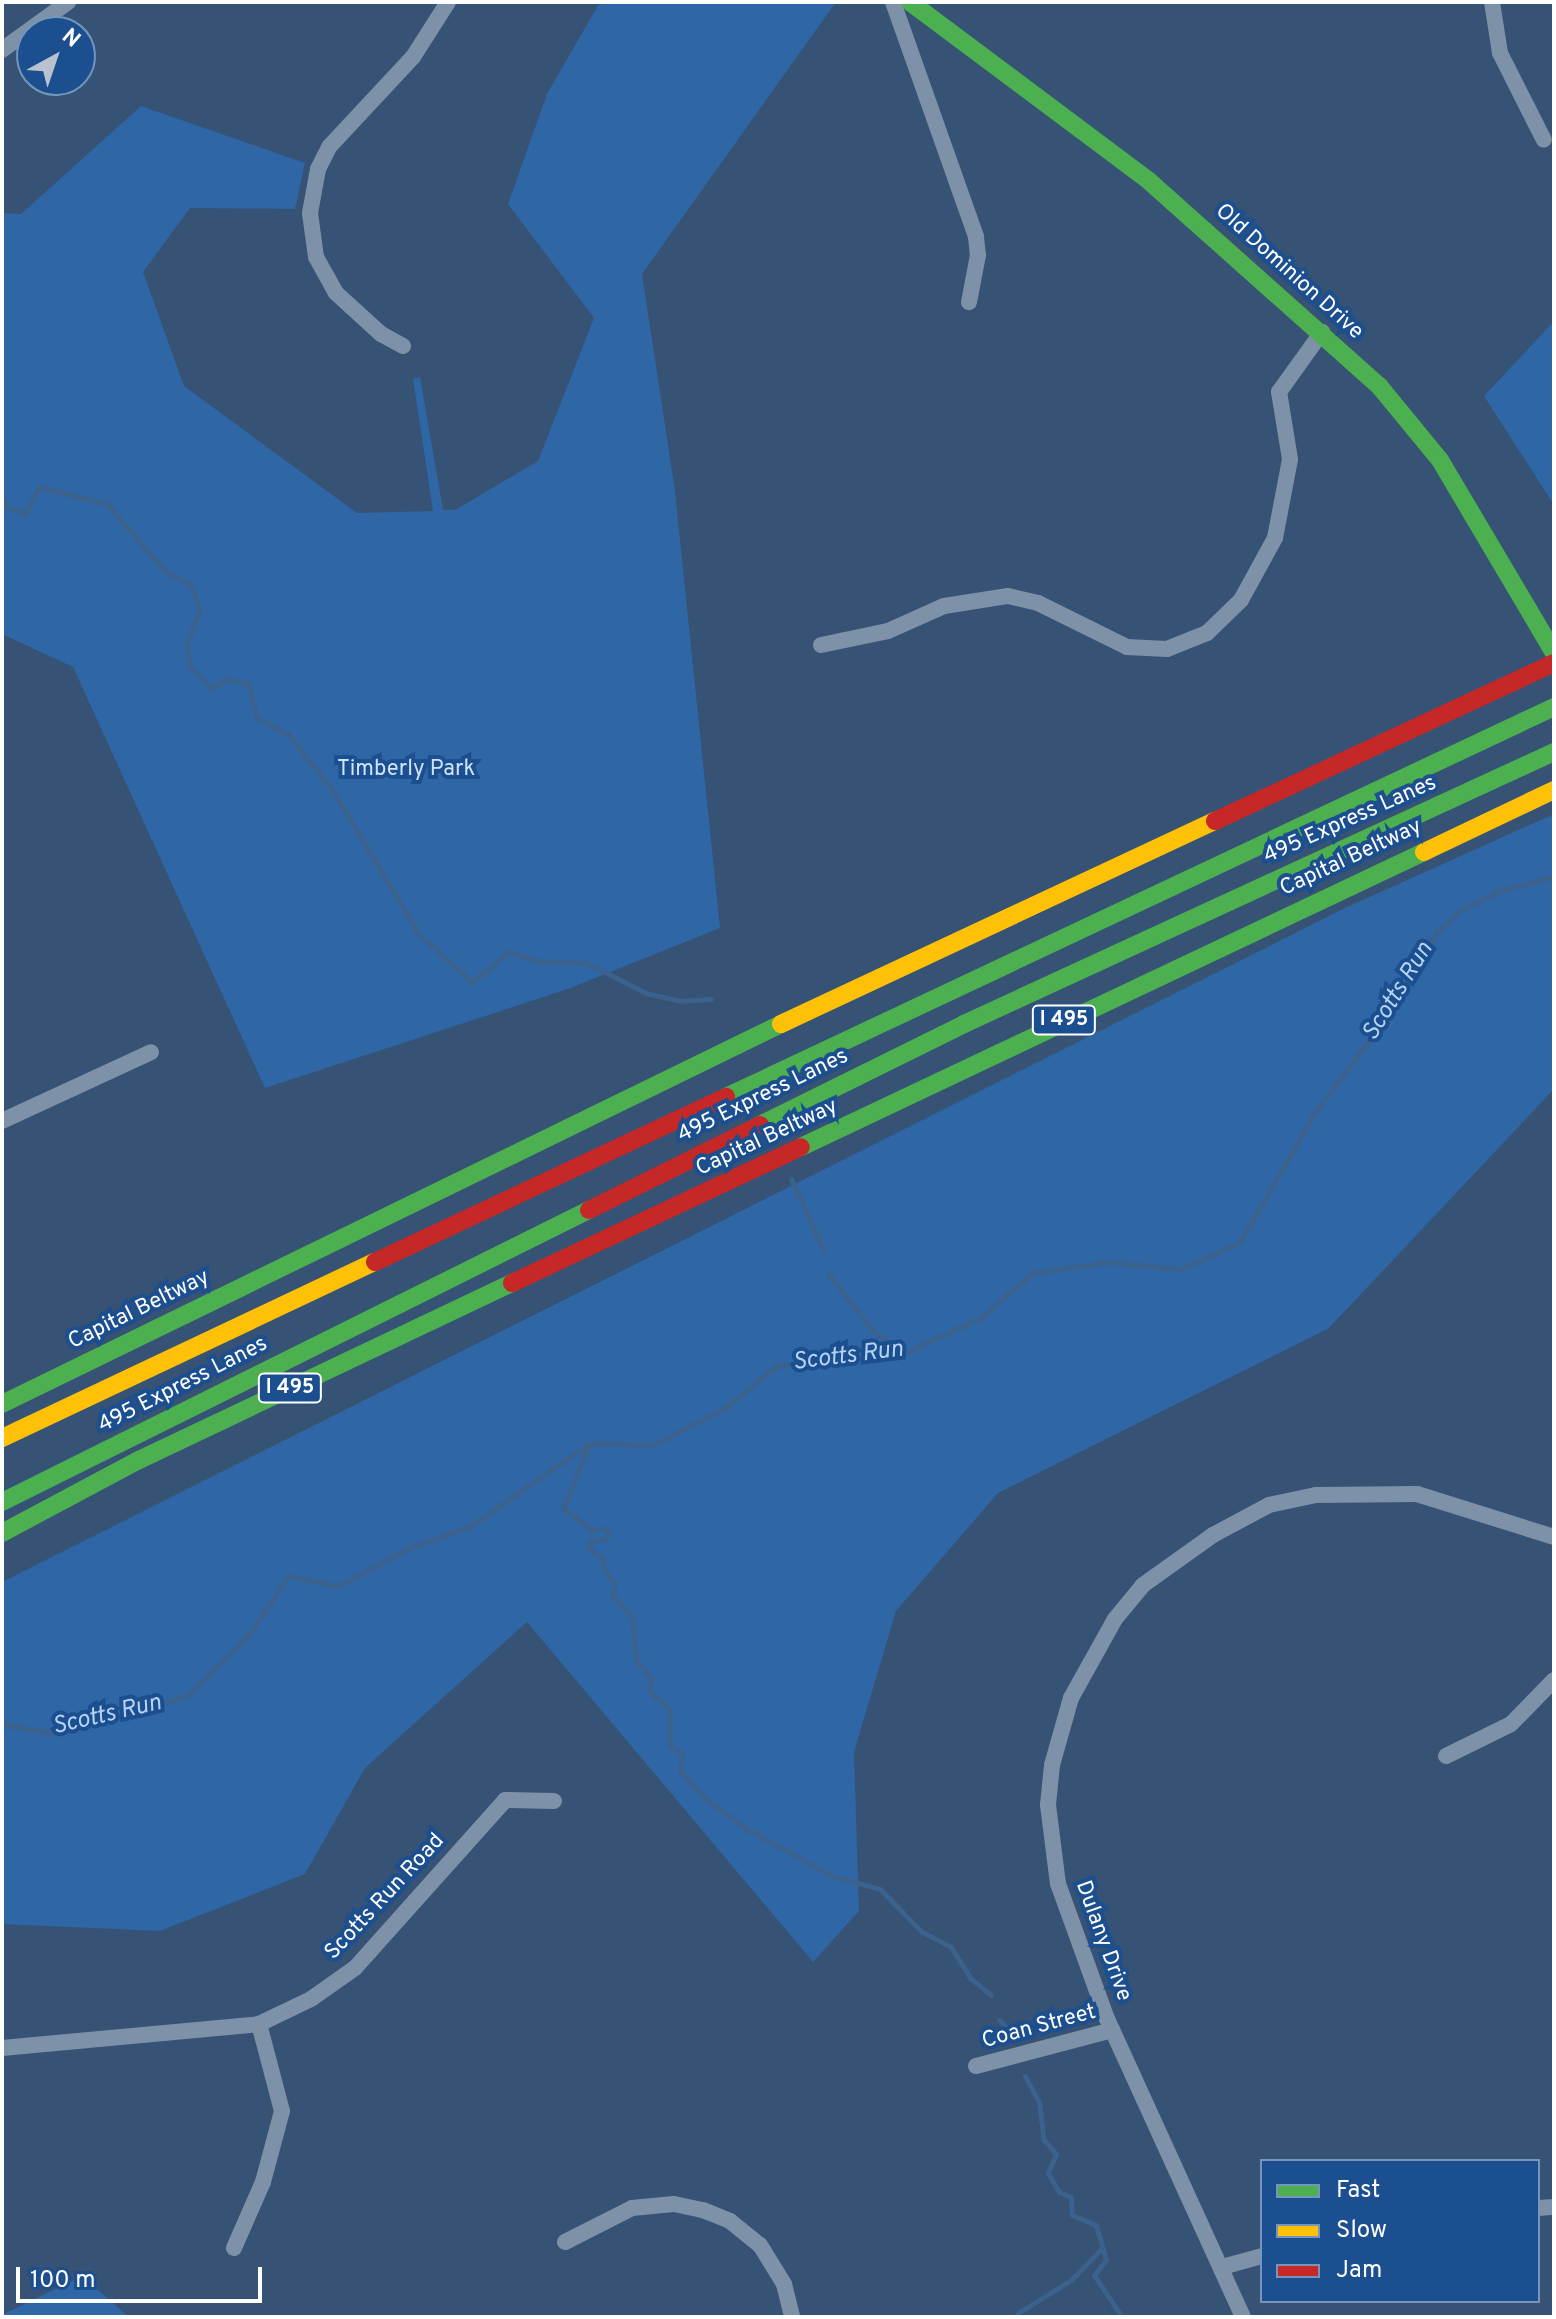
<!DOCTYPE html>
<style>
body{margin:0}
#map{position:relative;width:1556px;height:2319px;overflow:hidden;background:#365274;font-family:Overpass,sans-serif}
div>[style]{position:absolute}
.green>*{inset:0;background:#2f66a5}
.stream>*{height:5px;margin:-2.5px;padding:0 2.5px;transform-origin:2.5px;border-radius:2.5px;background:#3b618d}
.street>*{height:16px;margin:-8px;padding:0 8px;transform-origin:8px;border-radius:8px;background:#7d92a8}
.fast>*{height:18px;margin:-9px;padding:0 9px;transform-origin:9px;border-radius:9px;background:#4caf50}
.slow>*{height:18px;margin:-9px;padding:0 9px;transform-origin:9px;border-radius:9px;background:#ffc107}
.jam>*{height:18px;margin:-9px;padding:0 9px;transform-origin:9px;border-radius:9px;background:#c62828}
span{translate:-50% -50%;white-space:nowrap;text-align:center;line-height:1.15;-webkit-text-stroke:8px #1b4f8f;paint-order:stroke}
.shield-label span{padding:2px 6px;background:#1b4f8f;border:2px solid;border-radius:6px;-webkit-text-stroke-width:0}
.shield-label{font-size:20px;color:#fff;font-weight:700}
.street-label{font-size:22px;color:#fff}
.park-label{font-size:22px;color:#cfe3fa}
.water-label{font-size:24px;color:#b5d3f5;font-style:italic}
.frame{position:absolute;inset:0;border:4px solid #fff;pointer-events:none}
.legend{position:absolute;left:1260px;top:2159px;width:280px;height:144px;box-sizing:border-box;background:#1b4f8f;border:2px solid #7695bc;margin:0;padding:10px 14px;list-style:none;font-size:24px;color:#fff}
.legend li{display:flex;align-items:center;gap:16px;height:40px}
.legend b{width:40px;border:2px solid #7695bc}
.north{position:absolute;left:16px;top:16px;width:80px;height:80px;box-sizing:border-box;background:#1b4f8f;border:2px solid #7695bc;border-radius:50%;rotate:40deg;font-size:22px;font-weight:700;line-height:32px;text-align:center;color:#fff}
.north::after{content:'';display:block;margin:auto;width:28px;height:36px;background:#b9c2ce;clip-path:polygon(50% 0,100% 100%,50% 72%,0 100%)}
.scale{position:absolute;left:16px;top:2267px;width:246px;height:36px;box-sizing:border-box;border:4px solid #fff;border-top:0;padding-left:10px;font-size:24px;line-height:28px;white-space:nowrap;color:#fff;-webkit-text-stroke:6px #1b4f8f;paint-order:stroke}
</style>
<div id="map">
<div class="green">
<i style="clip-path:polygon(600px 2px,836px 2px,642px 274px,675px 491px,720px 928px,568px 989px,265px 1088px,73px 667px,2px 634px,2px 213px,21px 214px,141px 106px,305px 163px,295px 209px,190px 208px,143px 272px,184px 386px,357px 513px,433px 511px,413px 379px,420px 377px,443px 510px,455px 510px,538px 461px,594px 318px,508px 204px,547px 94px)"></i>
<i style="clip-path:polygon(1554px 321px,1554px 505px,1484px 396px)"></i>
<i style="clip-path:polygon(1554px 814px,1554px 1089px,1329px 1328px,998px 1493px,896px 1611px,854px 1752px,859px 1911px,813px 1962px,527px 1622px,365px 1768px,305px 1874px,160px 1931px,2px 1924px,2px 1582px,1345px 908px)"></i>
<i style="clip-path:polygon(82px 2276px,129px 2317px,2px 2317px,2px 2315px)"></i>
</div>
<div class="stream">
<i style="left:2px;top:496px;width:13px;rotate:63deg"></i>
<i style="left:8px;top:508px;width:18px;rotate:19deg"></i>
<i style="left:25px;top:514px;width:30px;rotate:-63deg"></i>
<i style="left:39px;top:487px;width:70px;rotate:14deg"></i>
<i style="left:107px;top:504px;width:90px;rotate:49.1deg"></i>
<i style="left:166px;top:572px;width:25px;rotate:26deg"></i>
<i style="left:189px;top:583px;width:29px;rotate:68deg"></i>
<i style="left:200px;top:610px;width:35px;rotate:112deg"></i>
<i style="left:187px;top:643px;width:24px;rotate:83deg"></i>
<i style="left:190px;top:667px;width:30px;rotate:45deg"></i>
<i style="left:211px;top:688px;width:19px;rotate:-28deg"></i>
<i style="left:228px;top:679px;width:21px;rotate:14deg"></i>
<i style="left:248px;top:684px;width:34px;rotate:75deg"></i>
<i style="left:257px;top:717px;width:38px;rotate:30deg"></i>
<i style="left:290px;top:736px;width:70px;rotate:52deg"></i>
<i style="left:333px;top:791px;width:167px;rotate:59deg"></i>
<i style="left:419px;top:934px;width:72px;rotate:42.2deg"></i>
<i style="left:472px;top:982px;width:48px;rotate:-39deg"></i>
<i style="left:509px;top:952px;width:28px;rotate:18deg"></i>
<i style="left:536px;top:961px;width:51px;rotate:2.2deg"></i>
<i style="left:587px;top:963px;width:66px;rotate:27deg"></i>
<i style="left:646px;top:993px;width:35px;rotate:13deg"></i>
<i style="left:680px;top:1001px;width:31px;rotate:-4deg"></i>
<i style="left:791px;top:1179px;width:79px;rotate:65.4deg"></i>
<i style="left:828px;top:1274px;width:73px;rotate:51.7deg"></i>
<i style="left:873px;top:1331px;width:37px;rotate:35deg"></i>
<i style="left:589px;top:1446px;width:67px;rotate:112.8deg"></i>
<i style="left:563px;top:1508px;width:36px;rotate:37deg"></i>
<i style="left:592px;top:1530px;width:12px;rotate:-9deg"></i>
<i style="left:604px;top:1528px;width:7px;rotate:45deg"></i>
<i style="left:609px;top:1533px;width:7px;rotate:124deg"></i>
<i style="left:605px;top:1539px;width:15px;rotate:172deg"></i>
<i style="left:590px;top:1541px;width:7px;rotate:98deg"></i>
<i style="left:589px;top:1548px;width:19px;rotate:39deg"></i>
<i style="left:604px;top:1560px;width:9px;rotate:96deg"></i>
<i style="left:603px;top:1569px;width:19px;rotate:51deg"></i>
<i style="left:615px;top:1584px;width:11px;rotate:105deg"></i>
<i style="left:612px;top:1595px;width:30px;rotate:48deg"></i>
<i style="left:632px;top:1617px;width:43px;rotate:84.7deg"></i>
<i style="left:636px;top:1660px;width:23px;rotate:50deg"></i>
<i style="left:651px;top:1678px;width:13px;rotate:99deg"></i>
<i style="left:649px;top:1691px;width:28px;rotate:42deg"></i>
<i style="left:670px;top:1710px;width:35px;rotate:90deg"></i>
<i style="left:670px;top:1745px;width:15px;rotate:37deg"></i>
<i style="left:682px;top:1754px;width:17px;rotate:97deg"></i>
<i style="left:680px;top:1771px;width:33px;rotate:49deg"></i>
<i style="left:702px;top:1796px;width:56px;rotate:36.3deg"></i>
<i style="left:747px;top:1829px;width:97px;rotate:28.9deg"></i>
<i style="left:832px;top:1876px;width:50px;rotate:15.2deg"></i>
<i style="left:880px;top:1889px;width:60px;rotate:45.7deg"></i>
<i style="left:922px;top:1932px;width:33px;rotate:27deg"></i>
<i style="left:951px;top:1947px;width:36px;rotate:58deg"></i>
<i style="left:970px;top:1978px;width:27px;rotate:39deg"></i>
<i style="left:2px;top:1724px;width:44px;rotate:10.5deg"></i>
<i style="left:45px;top:1732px;width:79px;rotate:-10.9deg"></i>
<i style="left:123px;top:1717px;width:69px;rotate:-18.7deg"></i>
<i style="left:188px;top:1695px;width:84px;rotate:-44.5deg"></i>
<i style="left:248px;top:1636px;width:72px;rotate:-56.3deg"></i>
<i style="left:288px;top:1576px;width:51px;rotate:11.3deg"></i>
<i style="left:338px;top:1586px;width:81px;rotate:-28.2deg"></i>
<i style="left:409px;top:1548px;width:64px;rotate:-19.3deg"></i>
<i style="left:469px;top:1527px;width:147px;rotate:-34.8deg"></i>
<i style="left:590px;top:1443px;width:63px;rotate:1.8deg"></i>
<i style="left:653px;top:1445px;width:81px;rotate:-27.2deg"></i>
<i style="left:725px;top:1408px;width:66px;rotate:-39.5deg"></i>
<i style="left:776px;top:1366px;width:130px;rotate:-5.8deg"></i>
<i style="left:905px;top:1353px;width:85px;rotate:-25.1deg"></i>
<i style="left:982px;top:1317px;width:67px;rotate:-41.3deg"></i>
<i style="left:1032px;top:1273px;width:76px;rotate:-8.3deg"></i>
<i style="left:1107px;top:1262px;width:74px;rotate:5.4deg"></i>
<i style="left:1181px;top:1269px;width:65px;rotate:-24.6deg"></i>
<i style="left:1240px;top:1242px;width:151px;rotate:-59.9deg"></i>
<i style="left:1316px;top:1111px;width:91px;rotate:-53deg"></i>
<i style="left:1371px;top:1038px;width:125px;rotate:-58.1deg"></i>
<i style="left:1437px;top:932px;width:29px;rotate:-44deg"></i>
<i style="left:1458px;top:912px;width:43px;rotate:-27.8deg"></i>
<i style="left:1496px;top:892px;width:60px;rotate:-15.4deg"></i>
<i style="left:999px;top:2020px;width:14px;rotate:45deg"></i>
<i style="left:1025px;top:2076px;width:30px;rotate:62deg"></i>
<i style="left:1039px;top:2102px;width:38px;rotate:83deg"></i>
<i style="left:1044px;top:2140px;width:18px;rotate:49deg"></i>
<i style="left:1056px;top:2154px;width:21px;rotate:113deg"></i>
<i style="left:1048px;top:2173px;width:22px;rotate:60deg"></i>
<i style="left:1059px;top:2192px;width:13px;rotate:23deg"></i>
<i style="left:1071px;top:2197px;width:18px;rotate:87deg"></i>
<i style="left:1072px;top:2215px;width:26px;rotate:23deg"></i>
<i style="left:1096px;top:2225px;width:36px;rotate:74deg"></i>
<i style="left:1106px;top:2260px;width:19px;rotate:129deg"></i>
<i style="left:1094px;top:2275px;width:50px;rotate:56.3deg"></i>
<i style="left:1018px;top:2313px;width:62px;rotate:-31.9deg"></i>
<i style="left:1071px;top:2280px;width:45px;rotate:-45.9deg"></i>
</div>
<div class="street">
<i style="left:893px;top:2px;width:249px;rotate:70.5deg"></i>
<i style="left:976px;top:237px;width:18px;rotate:84deg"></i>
<i style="left:978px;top:255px;width:48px;rotate:100.8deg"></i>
<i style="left:1492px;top:2px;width:52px;rotate:81.1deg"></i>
<i style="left:1500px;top:53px;width:97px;rotate:63.2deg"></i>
<i style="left:2px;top:50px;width:82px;rotate:-36deg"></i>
<i style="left:403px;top:346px;width:25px;rotate:-151deg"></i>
<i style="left:381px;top:334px;width:61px;rotate:-137.7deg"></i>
<i style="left:336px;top:293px;width:41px;rotate:-119.1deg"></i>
<i style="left:316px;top:257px;width:44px;rotate:-97.8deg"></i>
<i style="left:310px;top:213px;width:45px;rotate:-79.7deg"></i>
<i style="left:318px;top:169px;width:25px;rotate:-63deg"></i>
<i style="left:329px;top:147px;width:123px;rotate:-47deg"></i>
<i style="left:413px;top:57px;width:65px;rotate:-57.5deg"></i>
<i style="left:821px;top:645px;width:68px;rotate:-11.8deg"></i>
<i style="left:888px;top:631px;width:61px;rotate:-24.1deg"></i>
<i style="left:944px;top:606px;width:65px;rotate:-8.9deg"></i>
<i style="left:1008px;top:596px;width:31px;rotate:13deg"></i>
<i style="left:1038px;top:603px;width:99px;rotate:26.3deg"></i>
<i style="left:1127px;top:647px;width:40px;rotate:2.9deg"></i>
<i style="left:1167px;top:649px;width:43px;rotate:-21.8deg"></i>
<i style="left:1207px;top:633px;width:47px;rotate:-44.1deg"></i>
<i style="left:1241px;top:600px;width:71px;rotate:-61.3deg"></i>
<i style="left:1275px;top:538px;width:80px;rotate:-79.2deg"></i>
<i style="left:1290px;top:459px;width:68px;rotate:-99.3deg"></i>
<i style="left:1279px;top:392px;width:74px;rotate:-54.4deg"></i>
<i style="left:2px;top:1121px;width:164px;rotate:-24.8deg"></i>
<i style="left:1446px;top:1756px;width:72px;rotate:-26.2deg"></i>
<i style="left:1511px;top:1724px;width:62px;rotate:-45.7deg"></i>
<i style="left:2px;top:2048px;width:258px;rotate:-5.3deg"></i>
<i style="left:259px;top:2024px;width:58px;rotate:-25.7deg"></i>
<i style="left:311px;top:1999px;width:54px;rotate:-35.2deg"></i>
<i style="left:355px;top:1968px;width:225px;rotate:-48.2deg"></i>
<i style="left:505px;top:1800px;width:49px;rotate:1.2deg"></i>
<i style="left:976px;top:2066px;width:141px;rotate:-14.8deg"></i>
<i style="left:1538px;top:2208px;width:16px;rotate:-4deg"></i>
<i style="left:565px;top:2242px;width:75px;rotate:-26.9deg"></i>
<i style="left:632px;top:2208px;width:42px;rotate:-5.4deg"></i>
<i style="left:674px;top:2204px;width:30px;rotate:12deg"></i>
<i style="left:703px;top:2210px;width:29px;rotate:22deg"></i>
<i style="left:730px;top:2221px;width:38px;rotate:39deg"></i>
<i style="left:760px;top:2245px;width:46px;rotate:58.4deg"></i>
<i style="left:784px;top:2284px;width:34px;rotate:76deg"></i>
<i style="left:234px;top:2248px;width:72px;rotate:-66.3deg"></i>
<i style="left:263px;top:2182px;width:73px;rotate:-75deg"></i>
<i style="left:282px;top:2111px;width:90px;rotate:-104.8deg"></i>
<i style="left:1222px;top:2267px;width:41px;rotate:-15.4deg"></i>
<i style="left:1243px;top:2317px;width:328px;rotate:-114.5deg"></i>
<i style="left:1107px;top:2019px;width:144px;rotate:-109.9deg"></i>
<i style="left:1058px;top:1884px;width:80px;rotate:-97.2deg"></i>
<i style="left:1048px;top:1805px;width:40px;rotate:-84.3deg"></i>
<i style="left:1052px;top:1765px;width:70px;rotate:-74.2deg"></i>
<i style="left:1071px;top:1698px;width:90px;rotate:-60.9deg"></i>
<i style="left:1115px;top:1619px;width:44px;rotate:-50.5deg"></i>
<i style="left:1143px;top:1585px;width:86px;rotate:-35.5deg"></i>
<i style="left:1213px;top:1535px;width:64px;rotate:-28.2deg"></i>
<i style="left:1269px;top:1505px;width:48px;rotate:-12deg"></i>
<i style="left:1316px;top:1495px;width:101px;rotate:-0.6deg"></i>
<i style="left:1417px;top:1494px;width:144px;rotate:17.4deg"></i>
</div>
<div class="fast">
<i style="left:910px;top:2px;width:299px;rotate:36.8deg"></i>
<i style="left:1149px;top:181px;width:310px;rotate:41.7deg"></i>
<i style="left:1380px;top:387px;width:94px;rotate:50.6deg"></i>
<i style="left:1440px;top:460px;width:224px;rotate:59.4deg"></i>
<i style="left:726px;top:1097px;width:915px;rotate:-25.22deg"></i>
<i style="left:760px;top:1125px;width:228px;rotate:-26.3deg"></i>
<i style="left:964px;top:1024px;width:650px;rotate:-24.75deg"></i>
<i style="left:801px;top:1147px;width:689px;rotate:-25.34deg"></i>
<i style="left:2px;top:1404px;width:867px;rotate:-26deg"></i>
<i style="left:2px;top:1502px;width:656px;rotate:-26.45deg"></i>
<i style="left:2px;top:1533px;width:155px;rotate:-28.1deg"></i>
<i style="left:139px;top:1460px;width:413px;rotate:-25.4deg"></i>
</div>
<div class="slow">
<i style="left:1424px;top:852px;width:144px;rotate:-25.5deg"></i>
<i style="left:781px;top:1024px;width:479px;rotate:-25.1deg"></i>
<i style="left:2px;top:1438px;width:412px;rotate:-25.3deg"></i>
</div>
<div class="jam">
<i style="left:1215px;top:821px;width:374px;rotate:-25deg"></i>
<i style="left:589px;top:1210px;width:191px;rotate:-26.4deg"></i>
<i style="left:375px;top:1262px;width:388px;rotate:-25.2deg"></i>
<i style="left:512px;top:1283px;width:319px;rotate:-25.2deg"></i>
</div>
<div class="shield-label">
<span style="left:1064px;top:1020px">I 495</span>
<span style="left:290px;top:1388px">I 495</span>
</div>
<div class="street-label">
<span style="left:1289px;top:272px;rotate:42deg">Old Dominion Drive</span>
<span style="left:1350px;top:820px;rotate:-24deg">495 Express Lanes</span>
<span style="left:1351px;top:858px;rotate:-25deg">Capital Beltway</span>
<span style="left:763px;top:1096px;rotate:-26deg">495 Express Lanes</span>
<span style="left:767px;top:1138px;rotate:-25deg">Capital Beltway</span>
<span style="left:139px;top:1310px;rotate:-26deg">Capital Beltway</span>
<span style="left:183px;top:1385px;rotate:-27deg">495 Express Lanes</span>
<span style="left:385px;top:1897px;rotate:-47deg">Scotts Run Road</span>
<span style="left:1103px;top:1941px;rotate:70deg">Dulany Drive</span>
<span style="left:1039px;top:2027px;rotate:-15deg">Coan Street</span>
</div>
<div class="park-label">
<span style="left:406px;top:770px">Timberly Park</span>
</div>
<div class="water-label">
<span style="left:1399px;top:992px;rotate:-58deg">Scotts Run</span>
<span style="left:848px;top:1357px;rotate:-7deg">Scotts Run</span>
<span style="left:107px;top:1716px;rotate:-13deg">Scotts Run</span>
</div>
<div class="frame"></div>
<ul class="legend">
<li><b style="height:10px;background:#4caf50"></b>Fast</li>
<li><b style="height:10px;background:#ffc107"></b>Slow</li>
<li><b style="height:10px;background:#c62828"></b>Jam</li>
</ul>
<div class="north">N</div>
<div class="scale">100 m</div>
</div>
